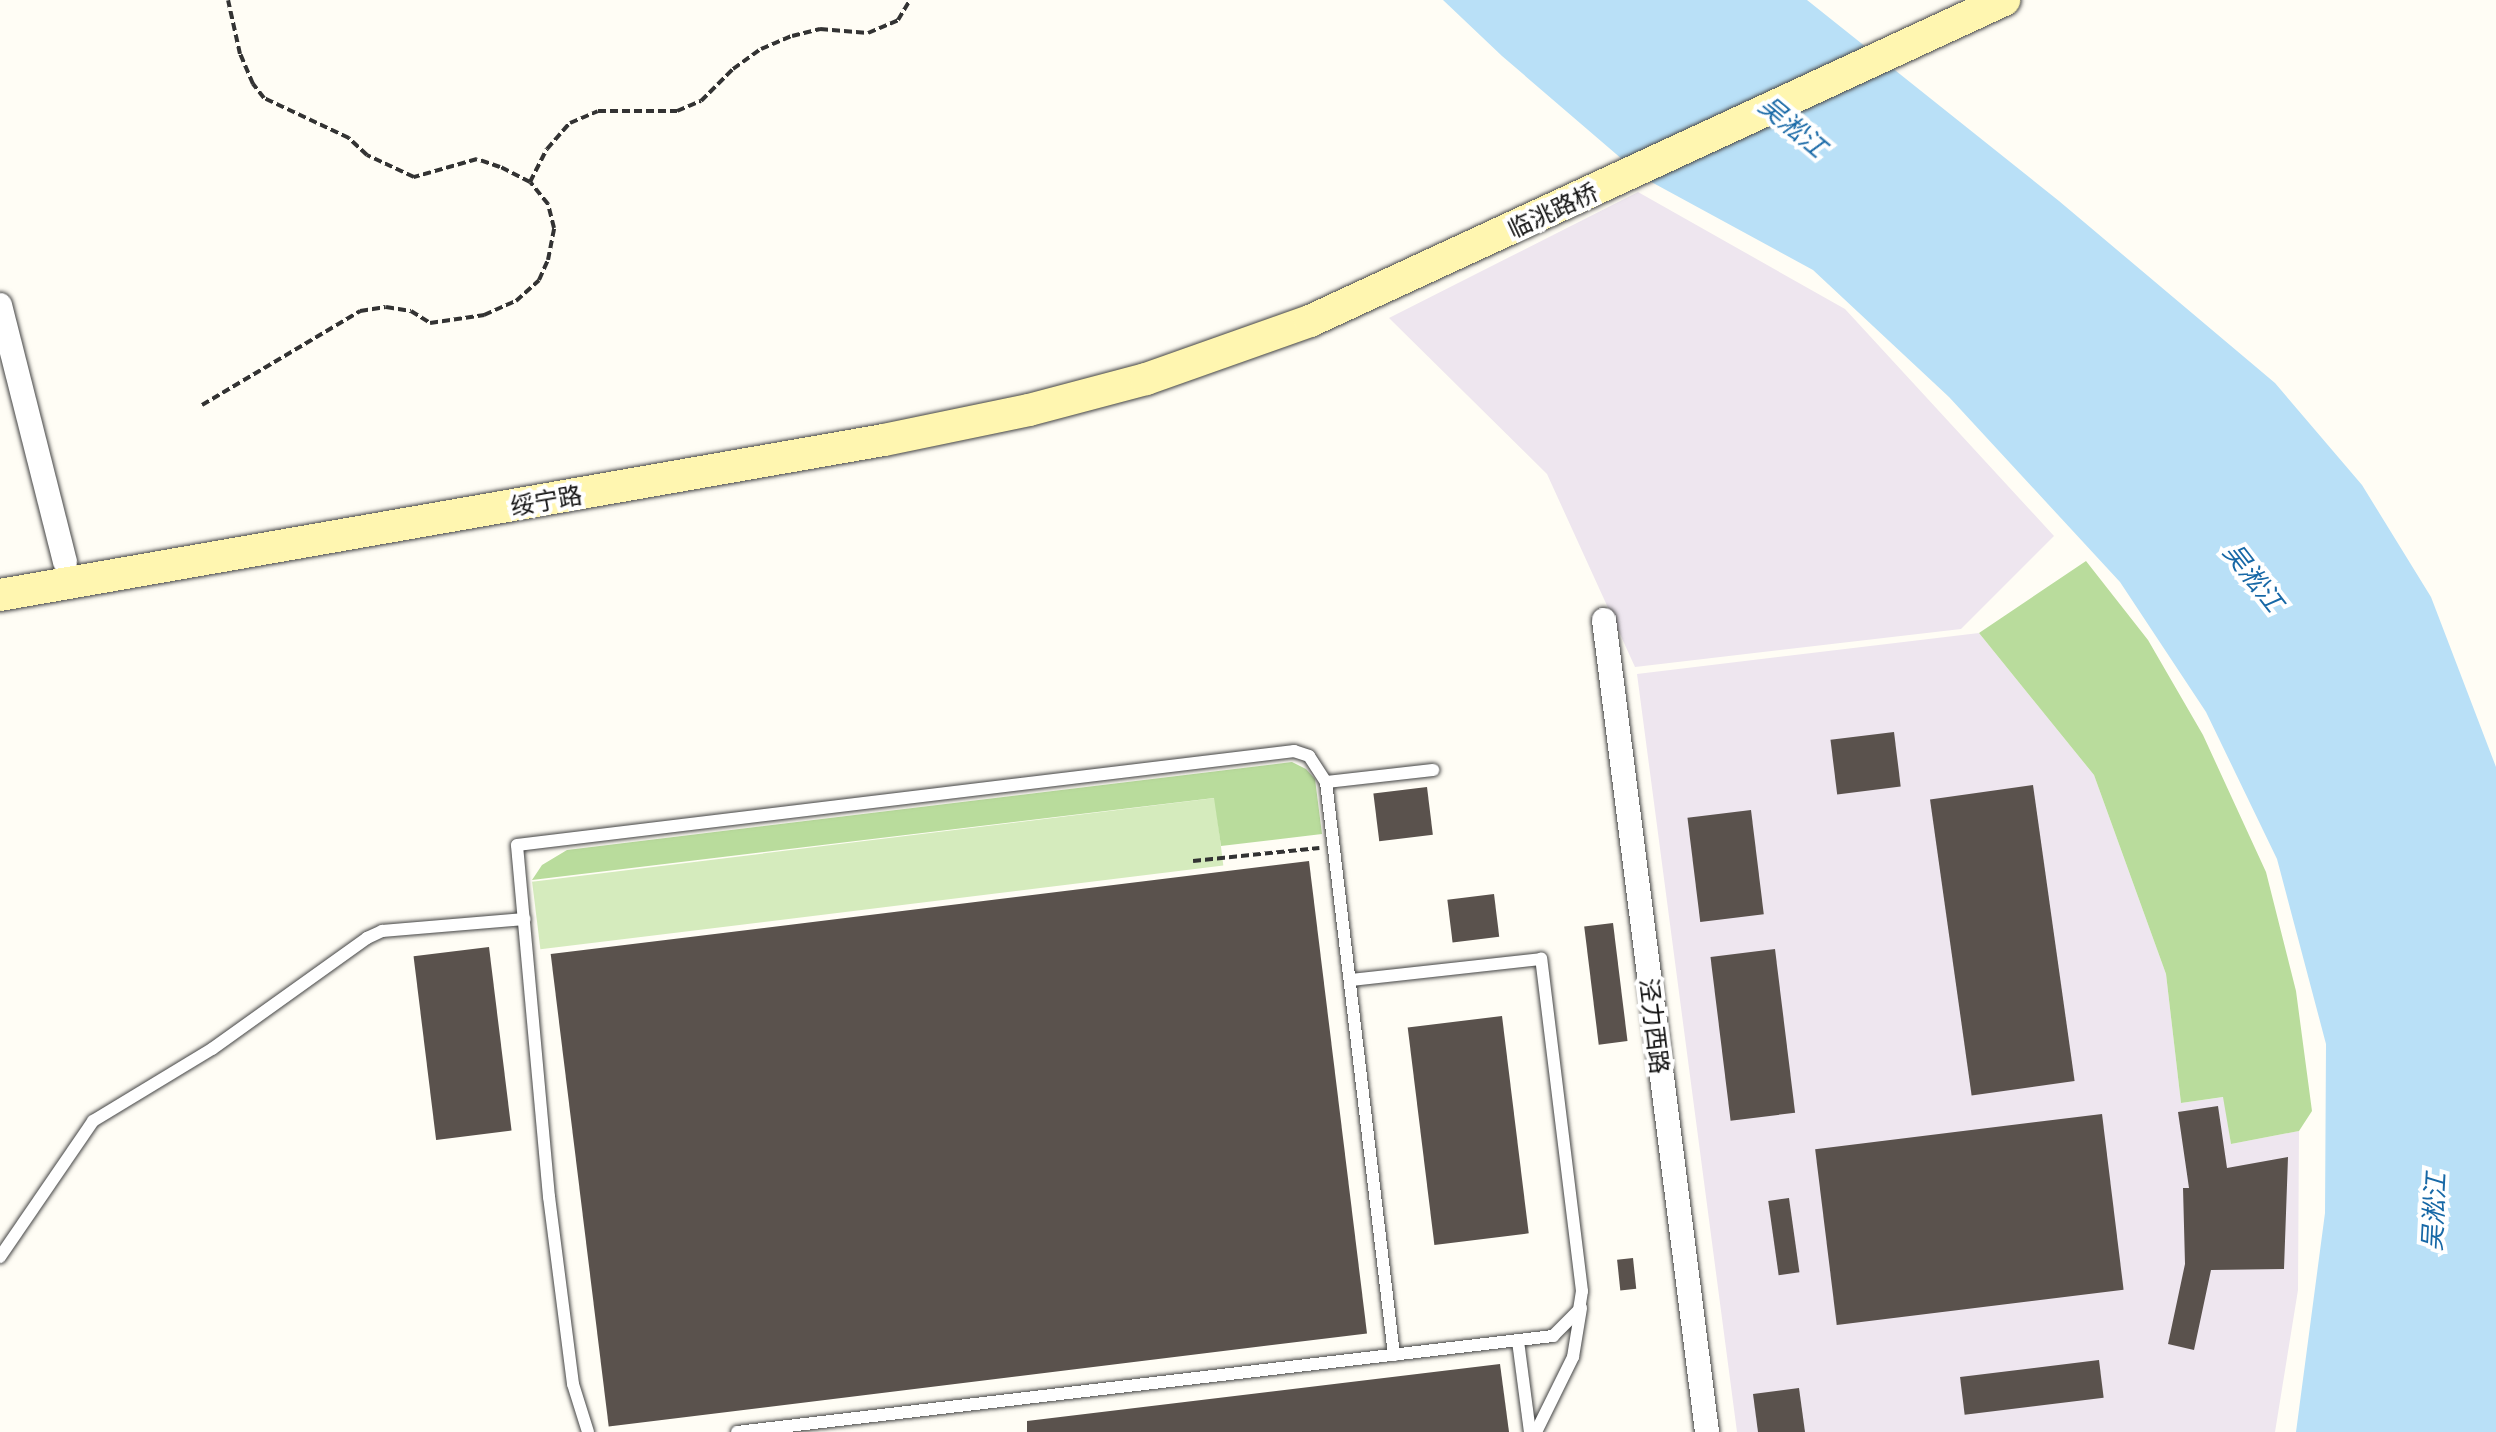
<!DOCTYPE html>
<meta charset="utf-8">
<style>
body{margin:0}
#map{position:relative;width:2496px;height:1432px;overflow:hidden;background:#fffdf5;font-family:Georgia,"Noto Sans SC",serif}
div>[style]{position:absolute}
.industrial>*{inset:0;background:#eee6ef}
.green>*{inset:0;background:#d5ebbd;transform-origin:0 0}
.forest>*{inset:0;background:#b9dc9c}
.water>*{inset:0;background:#b9e0f7}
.building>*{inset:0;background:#5a524d;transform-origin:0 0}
.path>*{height:4px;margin-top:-2px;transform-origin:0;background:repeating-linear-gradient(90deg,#333 0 8px,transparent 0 12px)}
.roads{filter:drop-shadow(0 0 2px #444) drop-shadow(0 0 2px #444)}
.service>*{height:12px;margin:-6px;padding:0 6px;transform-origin:6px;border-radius:6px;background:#fff}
.minor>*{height:24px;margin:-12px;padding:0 12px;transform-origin:12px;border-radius:12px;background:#fff}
.secondary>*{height:32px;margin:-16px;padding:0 16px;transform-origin:16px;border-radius:16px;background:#fff6b0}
span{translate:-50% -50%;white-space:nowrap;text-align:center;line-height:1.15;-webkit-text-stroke:8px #fff;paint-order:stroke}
.street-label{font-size:24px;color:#111}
.water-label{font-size:26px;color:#1768a6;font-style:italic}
</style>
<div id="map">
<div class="industrial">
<i style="clip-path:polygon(1638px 192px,1845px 309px,2054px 536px,1961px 629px,1635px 667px,1547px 474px,1389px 318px)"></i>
<i style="clip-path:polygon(1979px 633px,2094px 775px,2166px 974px,2181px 1103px,2224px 1097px,2231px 1144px,2299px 1131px,2298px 1290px,2275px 1432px,1737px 1432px,1637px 674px)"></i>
</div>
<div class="green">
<i style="left:1215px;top:798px;width:68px;height:688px;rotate:83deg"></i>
</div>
<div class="forest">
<i style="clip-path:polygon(2086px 561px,2148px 640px,2203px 735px,2266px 872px,2296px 991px,2312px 1111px,2299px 1131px,2231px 1144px,2223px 1097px,2181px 1103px,2166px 974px,2094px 775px,1979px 633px)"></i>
<i style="clip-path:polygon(1292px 762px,1306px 769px,1315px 779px,1322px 834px,1221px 846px,1214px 798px,532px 880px,542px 865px,567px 850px)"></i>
</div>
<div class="water">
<i style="clip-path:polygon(1443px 0,1807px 0,2059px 201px,2275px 383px,2362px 485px,2431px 597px,2496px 767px,2496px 1432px,2296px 1432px,2325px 1213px,2326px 1044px,2277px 859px,2206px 712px,2120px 582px,1949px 397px,1813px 270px,1644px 178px,1502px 56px)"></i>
</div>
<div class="building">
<i style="left:1894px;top:732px;width:55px;height:64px;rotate:83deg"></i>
<i style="left:2033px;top:785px;width:299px;height:104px;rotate:82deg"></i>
<i style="left:1427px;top:787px;width:48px;height:54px;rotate:83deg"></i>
<i style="left:1751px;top:810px;width:105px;height:64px;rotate:83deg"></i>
<i style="left:1309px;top:861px;width:476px;height:764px;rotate:83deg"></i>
<i style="left:1494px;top:894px;width:43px;height:47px;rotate:83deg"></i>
<i style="left:1613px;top:923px;width:119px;height:29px;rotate:83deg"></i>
<i style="left:489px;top:947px;width:185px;height:76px;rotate:83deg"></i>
<i style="left:1775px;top:949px;width:165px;height:65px;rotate:83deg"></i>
<i style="left:1502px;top:1016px;width:219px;height:95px;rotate:83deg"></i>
<i style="clip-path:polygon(2218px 1106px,2227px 1168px,2288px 1157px,2284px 1269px,2211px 1270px,2194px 1350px,2168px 1344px,2185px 1264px,2183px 1188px,2189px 1188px,2178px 1112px)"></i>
<i style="left:2102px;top:1114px;width:177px;height:289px;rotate:83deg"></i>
<i style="left:1789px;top:1198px;width:75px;height:21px;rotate:82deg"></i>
<i style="left:1633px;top:1258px;width:31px;height:16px;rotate:84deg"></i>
<i style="left:2099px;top:1360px;width:38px;height:140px;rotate:83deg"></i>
<i style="clip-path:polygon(1500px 1364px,1509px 1432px,1027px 1432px,1027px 1421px)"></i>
<i style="clip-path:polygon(1799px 1388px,1805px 1432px,1758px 1432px,1753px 1394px)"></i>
</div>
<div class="path">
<i style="left:530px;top:182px;width:37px;rotate:-63deg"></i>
<i style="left:547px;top:149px;width:35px;rotate:-49deg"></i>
<i style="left:570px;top:123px;width:30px;rotate:-23deg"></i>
<i style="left:598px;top:111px;width:79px"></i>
<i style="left:677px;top:111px;width:26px;rotate:-23deg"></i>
<i style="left:701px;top:101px;width:45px;rotate:-45deg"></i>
<i style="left:733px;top:69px;width:34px;rotate:-36deg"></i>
<i style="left:761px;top:49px;width:34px;rotate:-23deg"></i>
<i style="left:792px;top:36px;width:29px;rotate:-14deg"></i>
<i style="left:820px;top:29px;width:48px;rotate:4.8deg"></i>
<i style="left:868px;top:33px;width:33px;rotate:-23deg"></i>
<i style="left:898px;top:20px;width:23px;rotate:-59deg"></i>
<i style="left:202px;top:405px;width:184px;rotate:-30.7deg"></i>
<i style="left:360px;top:311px;width:26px;rotate:-9deg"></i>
<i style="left:386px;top:307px;width:25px;rotate:9deg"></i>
<i style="left:411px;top:311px;width:22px;rotate:32deg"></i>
<i style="left:430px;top:323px;width:55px;rotate:-8.4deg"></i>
<i style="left:484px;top:315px;width:35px;rotate:-24deg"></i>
<i style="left:516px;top:301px;width:31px;rotate:-42deg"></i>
<i style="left:539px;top:280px;width:22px;rotate:-66deg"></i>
<i style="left:548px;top:260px;width:33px;rotate:-79deg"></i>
<i style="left:554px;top:228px;width:25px;rotate:-104deg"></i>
<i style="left:548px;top:204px;width:28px;rotate:-129deg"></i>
<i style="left:530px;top:182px;width:34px;rotate:-153deg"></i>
<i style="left:500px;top:167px;width:24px;rotate:-161deg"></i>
<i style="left:477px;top:159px;width:66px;rotate:164.1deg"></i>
<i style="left:414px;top:177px;width:52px;rotate:-154.9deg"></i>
<i style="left:367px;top:155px;width:25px;rotate:-137deg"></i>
<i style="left:349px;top:138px;width:94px;rotate:-154.8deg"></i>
<i style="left:264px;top:98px;width:18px;rotate:-128deg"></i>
<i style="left:253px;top:84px;width:33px;rotate:-113deg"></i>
<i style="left:240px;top:54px;width:55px;rotate:-102.5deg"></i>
<i style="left:1193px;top:861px;width:127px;rotate:-5.9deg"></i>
</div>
<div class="roads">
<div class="service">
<i style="left:1326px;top:782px;width:108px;rotate:-6.4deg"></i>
<i style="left:0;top:1257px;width:165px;rotate:-55.6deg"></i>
<i style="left:93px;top:1121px;width:139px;rotate:-31.2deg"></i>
<i style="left:212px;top:1049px;width:191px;rotate:-35.6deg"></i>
<i style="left:367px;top:938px;width:17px;rotate:-25deg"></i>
<i style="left:382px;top:931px;width:143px;rotate:-4.8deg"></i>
<i style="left:1518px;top:1341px;width:92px;rotate:82.5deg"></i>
<i style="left:588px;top:1432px;width:50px;rotate:-107.4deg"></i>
<i style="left:573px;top:1384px;width:189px;rotate:-97.3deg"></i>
<i style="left:549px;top:1197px;width:353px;rotate:-95.2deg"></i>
<i style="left:517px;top:845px;width:783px;rotate:-6.9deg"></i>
<i style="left:1294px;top:751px;width:16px;rotate:18deg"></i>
<i style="left:1309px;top:756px;width:31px;rotate:57deg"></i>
<i style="left:1326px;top:782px;width:577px;rotate:83.23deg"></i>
<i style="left:737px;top:1432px;width:822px;rotate:-6.71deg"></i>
<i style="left:1553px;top:1336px;width:37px;rotate:-45deg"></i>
<i style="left:1579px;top:1310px;width:19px;rotate:-81deg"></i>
<i style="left:1582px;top:1291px;width:335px;rotate:-97deg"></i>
<i style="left:1541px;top:959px;width:192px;rotate:173.7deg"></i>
<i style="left:1536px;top:1432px;width:84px;rotate:-63.7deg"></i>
<i style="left:1573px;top:1357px;width:50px;rotate:-80.7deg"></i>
</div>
<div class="minor">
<i style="left:0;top:305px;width:265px;rotate:75.8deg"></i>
<i style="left:1604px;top:620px;width:819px;rotate:82.77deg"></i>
</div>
<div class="secondary">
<i style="left:0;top:595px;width:897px;rotate:-9.95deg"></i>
<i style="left:884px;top:440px;width:148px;rotate:-11.7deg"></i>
<i style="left:1029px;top:410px;width:121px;rotate:-14.8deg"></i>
<i style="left:1146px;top:379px;width:174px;rotate:-19.5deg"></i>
<i style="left:1310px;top:321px;width:765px;rotate:-24.82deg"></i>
</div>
</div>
<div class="street-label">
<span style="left:1552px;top:209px;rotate:-25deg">临洮路桥</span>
<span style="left:546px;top:499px;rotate:-10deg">绥宁路</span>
<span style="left:1656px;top:1026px;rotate:83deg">泾力西路</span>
</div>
<div class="water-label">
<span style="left:1794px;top:125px;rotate:40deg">吴淞江</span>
<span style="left:2255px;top:576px;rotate:52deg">吴淞江</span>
<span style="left:2432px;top:1212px;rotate:-87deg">吴淞江</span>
</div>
</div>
